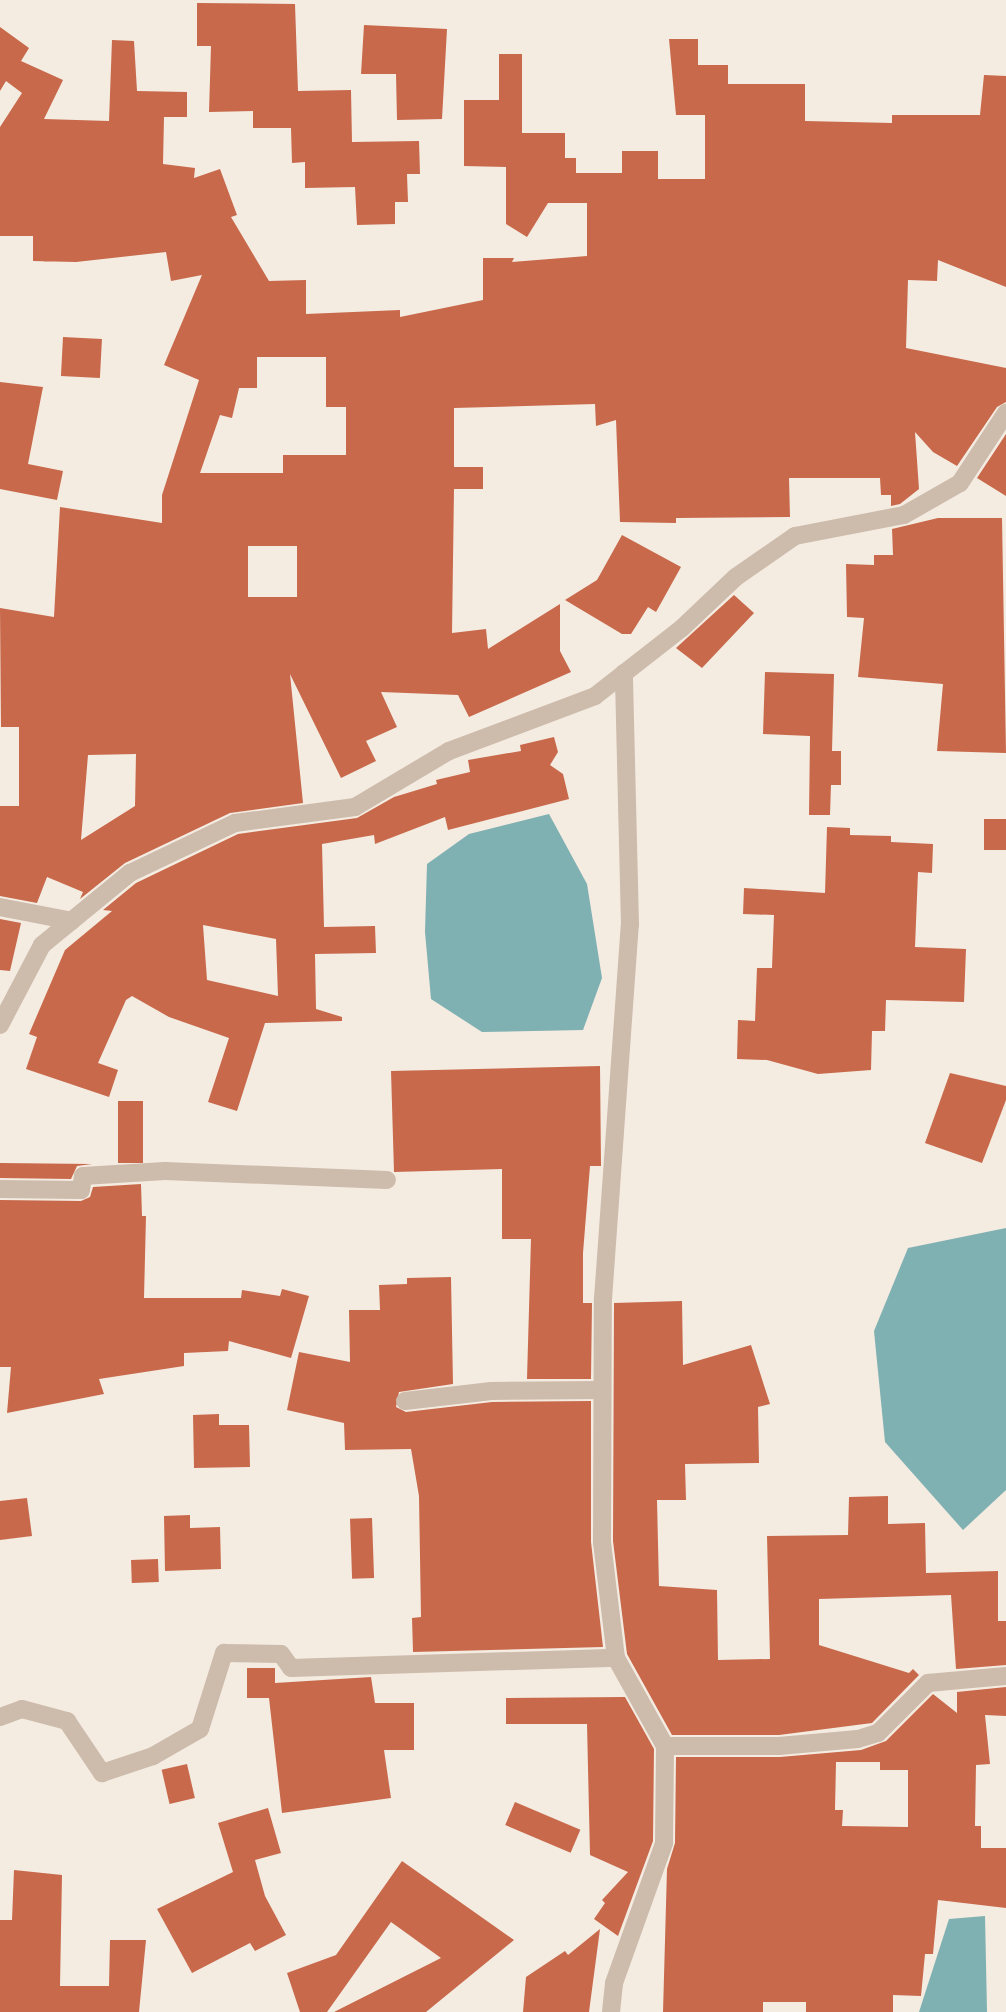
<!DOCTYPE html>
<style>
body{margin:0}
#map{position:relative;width:1006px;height:2012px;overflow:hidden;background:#f4ebe1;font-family:Roboto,sans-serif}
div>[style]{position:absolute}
.water>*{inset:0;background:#7fb0b2}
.building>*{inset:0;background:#c8694b;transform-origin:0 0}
.minor>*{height:18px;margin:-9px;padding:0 9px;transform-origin:9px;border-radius:9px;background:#cdbbac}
span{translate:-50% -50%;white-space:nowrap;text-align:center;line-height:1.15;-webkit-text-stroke:5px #fbf5ee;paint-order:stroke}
</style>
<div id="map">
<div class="water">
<i style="clip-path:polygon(549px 814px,587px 884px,602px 978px,583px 1030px,482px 1032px,431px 999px,425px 932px,427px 864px,469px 834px)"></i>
<i style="clip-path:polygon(1006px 1228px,1006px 1490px,963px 1530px,885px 1442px,874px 1331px,908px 1248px)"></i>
<i style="clip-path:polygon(985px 1916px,987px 2012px,919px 2012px,949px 1919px)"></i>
</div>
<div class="building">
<i style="clip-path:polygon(197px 3px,295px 4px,298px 91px,351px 90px,352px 142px,419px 141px,420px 174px,407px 174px,408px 202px,395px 202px,395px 224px,357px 225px,355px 187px,305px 188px,305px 162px,292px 163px,291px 128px,253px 128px,253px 111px,209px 112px,211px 46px,197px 46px)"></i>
<i style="clip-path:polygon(364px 25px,447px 29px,442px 119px,397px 120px,396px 74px,361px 74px)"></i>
<i style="clip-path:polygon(evenodd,0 27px,29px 48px,21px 61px,63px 80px,44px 119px,109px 121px,112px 40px,134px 41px,137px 91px,187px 92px,187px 117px,164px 117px,163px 164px,195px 168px,194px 178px,220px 169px,237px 215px,231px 217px,269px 281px,306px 280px,306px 314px,400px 310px,400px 317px,483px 300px,483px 258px,514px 258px,512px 262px,587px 256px,587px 203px,548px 203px,527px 237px,506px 224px,506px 167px,464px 166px,464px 100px,499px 100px,499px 54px,522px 54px,522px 133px,565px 133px,565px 158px,576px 158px,576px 173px,622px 173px,622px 151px,658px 151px,658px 179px,705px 179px,705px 115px,676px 115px,669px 39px,698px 39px,698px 65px,728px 65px,728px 84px,805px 84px,805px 121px,892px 123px,892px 115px,980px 115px,984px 75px,1006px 76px,1006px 287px,938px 260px,937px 281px,908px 280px,906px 348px,1006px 368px,1006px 402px,997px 407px,957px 466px,933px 452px,915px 432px,919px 489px,900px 504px,891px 506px,891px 495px,881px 495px,880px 478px,789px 478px,790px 517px,676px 518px,676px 523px,620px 522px,616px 420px,596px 426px,595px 404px,454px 408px,454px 467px,483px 467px,483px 489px,454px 489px,452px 633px,486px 629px,488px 649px,560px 604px,560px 651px,571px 672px,469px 717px,458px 695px,381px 692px,397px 727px,366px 741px,376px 761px,341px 778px,290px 674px,303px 803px,230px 813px,125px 863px,80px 899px,83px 892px,47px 877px,37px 903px,0 896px,0 806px,19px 806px,19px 727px,1px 727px,0 608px,54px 617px,60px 507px,162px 523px,162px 495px,199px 380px,164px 365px,202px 275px,171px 281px,166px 252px,76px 262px,33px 261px,33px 236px,0 236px,0 127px,22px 93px,6px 81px,0 91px,0 27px,257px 357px,326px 357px,326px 407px,346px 407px,346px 455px,283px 455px,283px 473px,200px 473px,220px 415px,232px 418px,239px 388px,257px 388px,257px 357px,0 27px,248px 546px,297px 546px,297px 597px,248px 597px,248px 546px,0 27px,136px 754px,135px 806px,81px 840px,88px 755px,136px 754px)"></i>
<i style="left:63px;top:337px;width:39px;height:39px;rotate:3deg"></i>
<i style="clip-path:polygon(0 382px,43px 387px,28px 464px,63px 471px,57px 500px,0 489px)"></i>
<i style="clip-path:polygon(1006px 434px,1006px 496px,977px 478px)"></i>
<i style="clip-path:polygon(938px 518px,1002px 518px,1006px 753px,937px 751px,943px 684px,858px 677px,864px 618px,847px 617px,846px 564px,874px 565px,874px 555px,893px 555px,892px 529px)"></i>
<i style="clip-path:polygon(622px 535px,681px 567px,656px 612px,648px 607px,631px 634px,622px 634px,565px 600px,597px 580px)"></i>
<i style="clip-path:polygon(734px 595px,754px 613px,702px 668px,676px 648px)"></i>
<i style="clip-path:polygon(765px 672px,834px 674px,832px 751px,841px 751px,841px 785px,831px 785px,830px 815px,809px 815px,810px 736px,763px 734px)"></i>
<i style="clip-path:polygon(evenodd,554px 737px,558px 752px,550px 765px,563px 774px,569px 799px,448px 830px,445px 817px,375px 844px,374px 835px,322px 844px,324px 927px,375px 926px,376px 953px,315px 954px,316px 1009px,342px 1017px,342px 1021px,265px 1023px,237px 1111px,208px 1102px,229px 1038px,169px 1017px,132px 996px,126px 1000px,98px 1063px,118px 1070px,109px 1097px,26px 1069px,37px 1037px,29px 1034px,65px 950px,112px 911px,103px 910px,136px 883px,238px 834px,357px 818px,394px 797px,437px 784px,436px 780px,470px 772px,468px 760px,521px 751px,520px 745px,554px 737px,203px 925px,276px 939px,278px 996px,207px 980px,203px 925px)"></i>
<i style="left:984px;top:819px;width:22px;height:31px"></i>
<i style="clip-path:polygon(827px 827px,850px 828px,850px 835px,891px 836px,891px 842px,933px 844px,932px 873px,918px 872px,915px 947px,966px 949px,964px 1002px,886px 1000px,885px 1031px,872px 1031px,871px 1070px,818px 1074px,767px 1060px,737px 1059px,738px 1020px,755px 1021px,757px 968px,772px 968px,774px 915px,743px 914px,744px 888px,825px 893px)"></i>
<i style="clip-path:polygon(0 919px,21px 923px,10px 971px,0 970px)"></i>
<i style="clip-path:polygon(600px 1066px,601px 1166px,590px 1166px,583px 1253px,583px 1303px,592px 1303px,591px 1379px,527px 1379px,531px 1239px,502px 1239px,502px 1169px,394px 1172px,391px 1071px)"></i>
<i style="clip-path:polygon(950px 1073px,1006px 1086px,1006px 1100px,982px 1163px,925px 1143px)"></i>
<i style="left:118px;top:1101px;width:25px;height:62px"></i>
<i style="clip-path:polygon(0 1163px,92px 1164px,77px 1166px,71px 1179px,0 1178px)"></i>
<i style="clip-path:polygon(141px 1184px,142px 1216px,146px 1216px,144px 1298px,241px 1298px,242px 1290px,280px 1296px,282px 1289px,309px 1296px,291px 1358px,229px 1341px,228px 1351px,184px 1353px,184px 1366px,99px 1379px,104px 1394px,7px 1413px,11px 1367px,0 1367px,0 1200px,81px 1201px,90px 1197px,93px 1187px)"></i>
<i style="clip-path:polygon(451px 1277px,453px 1384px,399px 1392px,396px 1407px,406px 1412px,492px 1402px,591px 1401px,591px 1542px,603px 1647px,413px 1652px,412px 1618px,421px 1617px,419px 1496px,411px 1449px,345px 1450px,344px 1423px,287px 1410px,299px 1352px,350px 1362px,349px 1310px,380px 1310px,379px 1285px,407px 1284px,407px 1278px)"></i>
<i style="clip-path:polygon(682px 1301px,683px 1365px,751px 1345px,770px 1404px,758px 1407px,759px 1463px,685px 1464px,686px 1500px,657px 1500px,659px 1586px,717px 1590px,718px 1660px,770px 1659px,767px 1536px,848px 1535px,849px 1497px,888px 1496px,888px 1524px,925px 1523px,926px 1573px,998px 1571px,998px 1621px,1006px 1621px,1006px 1665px,956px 1669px,951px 1595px,819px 1599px,819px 1645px,909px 1673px,913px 1669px,919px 1675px,872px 1723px,779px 1735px,672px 1735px,627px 1654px,613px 1541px,614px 1303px)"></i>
<i style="clip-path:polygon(219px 1414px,219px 1425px,249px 1425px,250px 1467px,194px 1468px,193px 1415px)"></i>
<i style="clip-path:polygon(27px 1498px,32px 1536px,0 1540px,0 1501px)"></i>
<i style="clip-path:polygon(190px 1515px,190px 1528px,220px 1527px,221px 1569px,165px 1571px,164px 1516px)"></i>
<i style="left:372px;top:1518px;width:60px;height:22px;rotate:88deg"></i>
<i style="left:158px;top:1559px;width:23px;height:27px;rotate:88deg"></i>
<i style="clip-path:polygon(247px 1668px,275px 1668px,275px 1683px,371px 1677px,375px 1703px,414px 1703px,414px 1750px,384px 1750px,391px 1798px,282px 1813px,269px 1698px,247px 1698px)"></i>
<i style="clip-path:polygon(evenodd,1006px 1687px,1006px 1716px,985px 1715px,990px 1764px,976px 1765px,975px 1826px,981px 1826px,981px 1848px,1006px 1848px,1006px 1908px,938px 1900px,933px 1954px,925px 1954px,921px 1996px,893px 1995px,893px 2012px,806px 2012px,806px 2002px,763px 2002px,763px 2012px,663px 2012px,667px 1869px,675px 1843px,676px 1757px,780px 1757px,861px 1750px,886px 1741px,933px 1694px,957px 1713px,957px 1692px,1006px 1687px,836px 1762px,880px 1762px,880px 1770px,908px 1770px,908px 1827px,842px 1826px,843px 1810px,835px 1810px,836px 1762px)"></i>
<i style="clip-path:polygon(625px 1697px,654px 1749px,653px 1841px,618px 1936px,594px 1919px,605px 1903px,602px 1900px,628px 1872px,590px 1855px,587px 1724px,506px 1724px,506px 1698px)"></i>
<i style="left:187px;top:1764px;width:35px;height:26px;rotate:77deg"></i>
<i style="left:515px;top:1802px;width:71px;height:25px;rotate:23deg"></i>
<i style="clip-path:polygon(268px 1808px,281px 1853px,255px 1860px,265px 1896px,286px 1935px,255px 1951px,250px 1943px,192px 1973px,157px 1909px,233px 1872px,218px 1823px)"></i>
<i style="clip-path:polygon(402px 1861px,514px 1940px,426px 2012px,334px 2012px,441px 1958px,391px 1922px,327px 2012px,300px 2012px,287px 1973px,336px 1955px)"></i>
<i style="clip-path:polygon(14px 1870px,62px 1875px,60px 1986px,109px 1986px,110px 1940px,146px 1940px,139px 2012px,0 2012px,0 1920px,12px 1920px)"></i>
<i style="clip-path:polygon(600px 1929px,589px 2012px,523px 2012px,526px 1977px,565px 1951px,568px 1955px)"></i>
</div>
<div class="minor">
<i style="left:0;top:907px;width:73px;rotate:11deg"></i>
<i style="left:0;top:1025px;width:90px;rotate:-62.3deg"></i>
<i style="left:42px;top:945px;width:114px;rotate:-39.3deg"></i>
<i style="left:130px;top:873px;width:116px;rotate:-25.5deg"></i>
<i style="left:235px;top:823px;width:121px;rotate:-7.6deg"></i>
<i style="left:355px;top:807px;width:109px;rotate:-30.8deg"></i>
<i style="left:449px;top:751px;width:156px;rotate:-20.6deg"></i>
<i style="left:595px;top:696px;width:110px;rotate:-38deg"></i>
<i style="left:682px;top:628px;width:74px;rotate:-43.4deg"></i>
<i style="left:736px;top:577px;width:72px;rotate:-34.8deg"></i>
<i style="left:795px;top:536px;width:111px;rotate:-10.9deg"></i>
<i style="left:904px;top:515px;width:64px;rotate:-29.7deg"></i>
<i style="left:960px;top:483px;width:84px;rotate:-56.7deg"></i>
<i style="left:0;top:1189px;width:81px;rotate:0.7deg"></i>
<i style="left:81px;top:1190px;width:14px;rotate:-82deg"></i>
<i style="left:83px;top:1176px;width:82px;rotate:-3.5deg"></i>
<i style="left:165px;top:1171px;width:222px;rotate:2.3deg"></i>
<i style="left:405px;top:1401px;width:87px;rotate:-6.6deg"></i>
<i style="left:491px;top:1391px;width:111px;rotate:-0.5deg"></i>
<i style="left:0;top:1717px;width:23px;rotate:-20deg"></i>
<i style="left:22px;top:1709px;width:47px;rotate:14.9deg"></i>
<i style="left:67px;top:1721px;width:63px;rotate:56.1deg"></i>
<i style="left:102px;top:1773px;width:54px;rotate:-18.4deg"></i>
<i style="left:153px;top:1756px;width:54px;rotate:-29.9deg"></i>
<i style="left:200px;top:1729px;width:80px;rotate:-72.5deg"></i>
<i style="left:224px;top:1653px;width:57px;rotate:1deg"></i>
<i style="left:281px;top:1654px;width:17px;rotate:54deg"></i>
<i style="left:291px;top:1668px;width:325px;rotate:-1.8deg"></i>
<i style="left:665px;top:1746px;width:114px"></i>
<i style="left:779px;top:1746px;width:79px;rotate:-5.1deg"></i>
<i style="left:858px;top:1739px;width:21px;rotate:-17deg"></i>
<i style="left:878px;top:1733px;width:71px;rotate:-45deg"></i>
<i style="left:928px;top:1683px;width:78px;rotate:-5.1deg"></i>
<i style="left:611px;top:2012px;width:29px;rotate:-84deg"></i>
<i style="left:614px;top:1983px;width:149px;rotate:-70.3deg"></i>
<i style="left:664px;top:1843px;width:97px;rotate:-89.4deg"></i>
<i style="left:665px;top:1746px;width:101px;rotate:-119.1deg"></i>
<i style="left:616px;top:1658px;width:117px;rotate:-96.9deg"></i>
<i style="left:602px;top:1542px;width:243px;rotate:-89.8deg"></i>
<i style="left:603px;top:1299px;width:375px;rotate:-85.9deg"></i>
<i style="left:630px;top:925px;width:252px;rotate:-91.4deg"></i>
</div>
</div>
